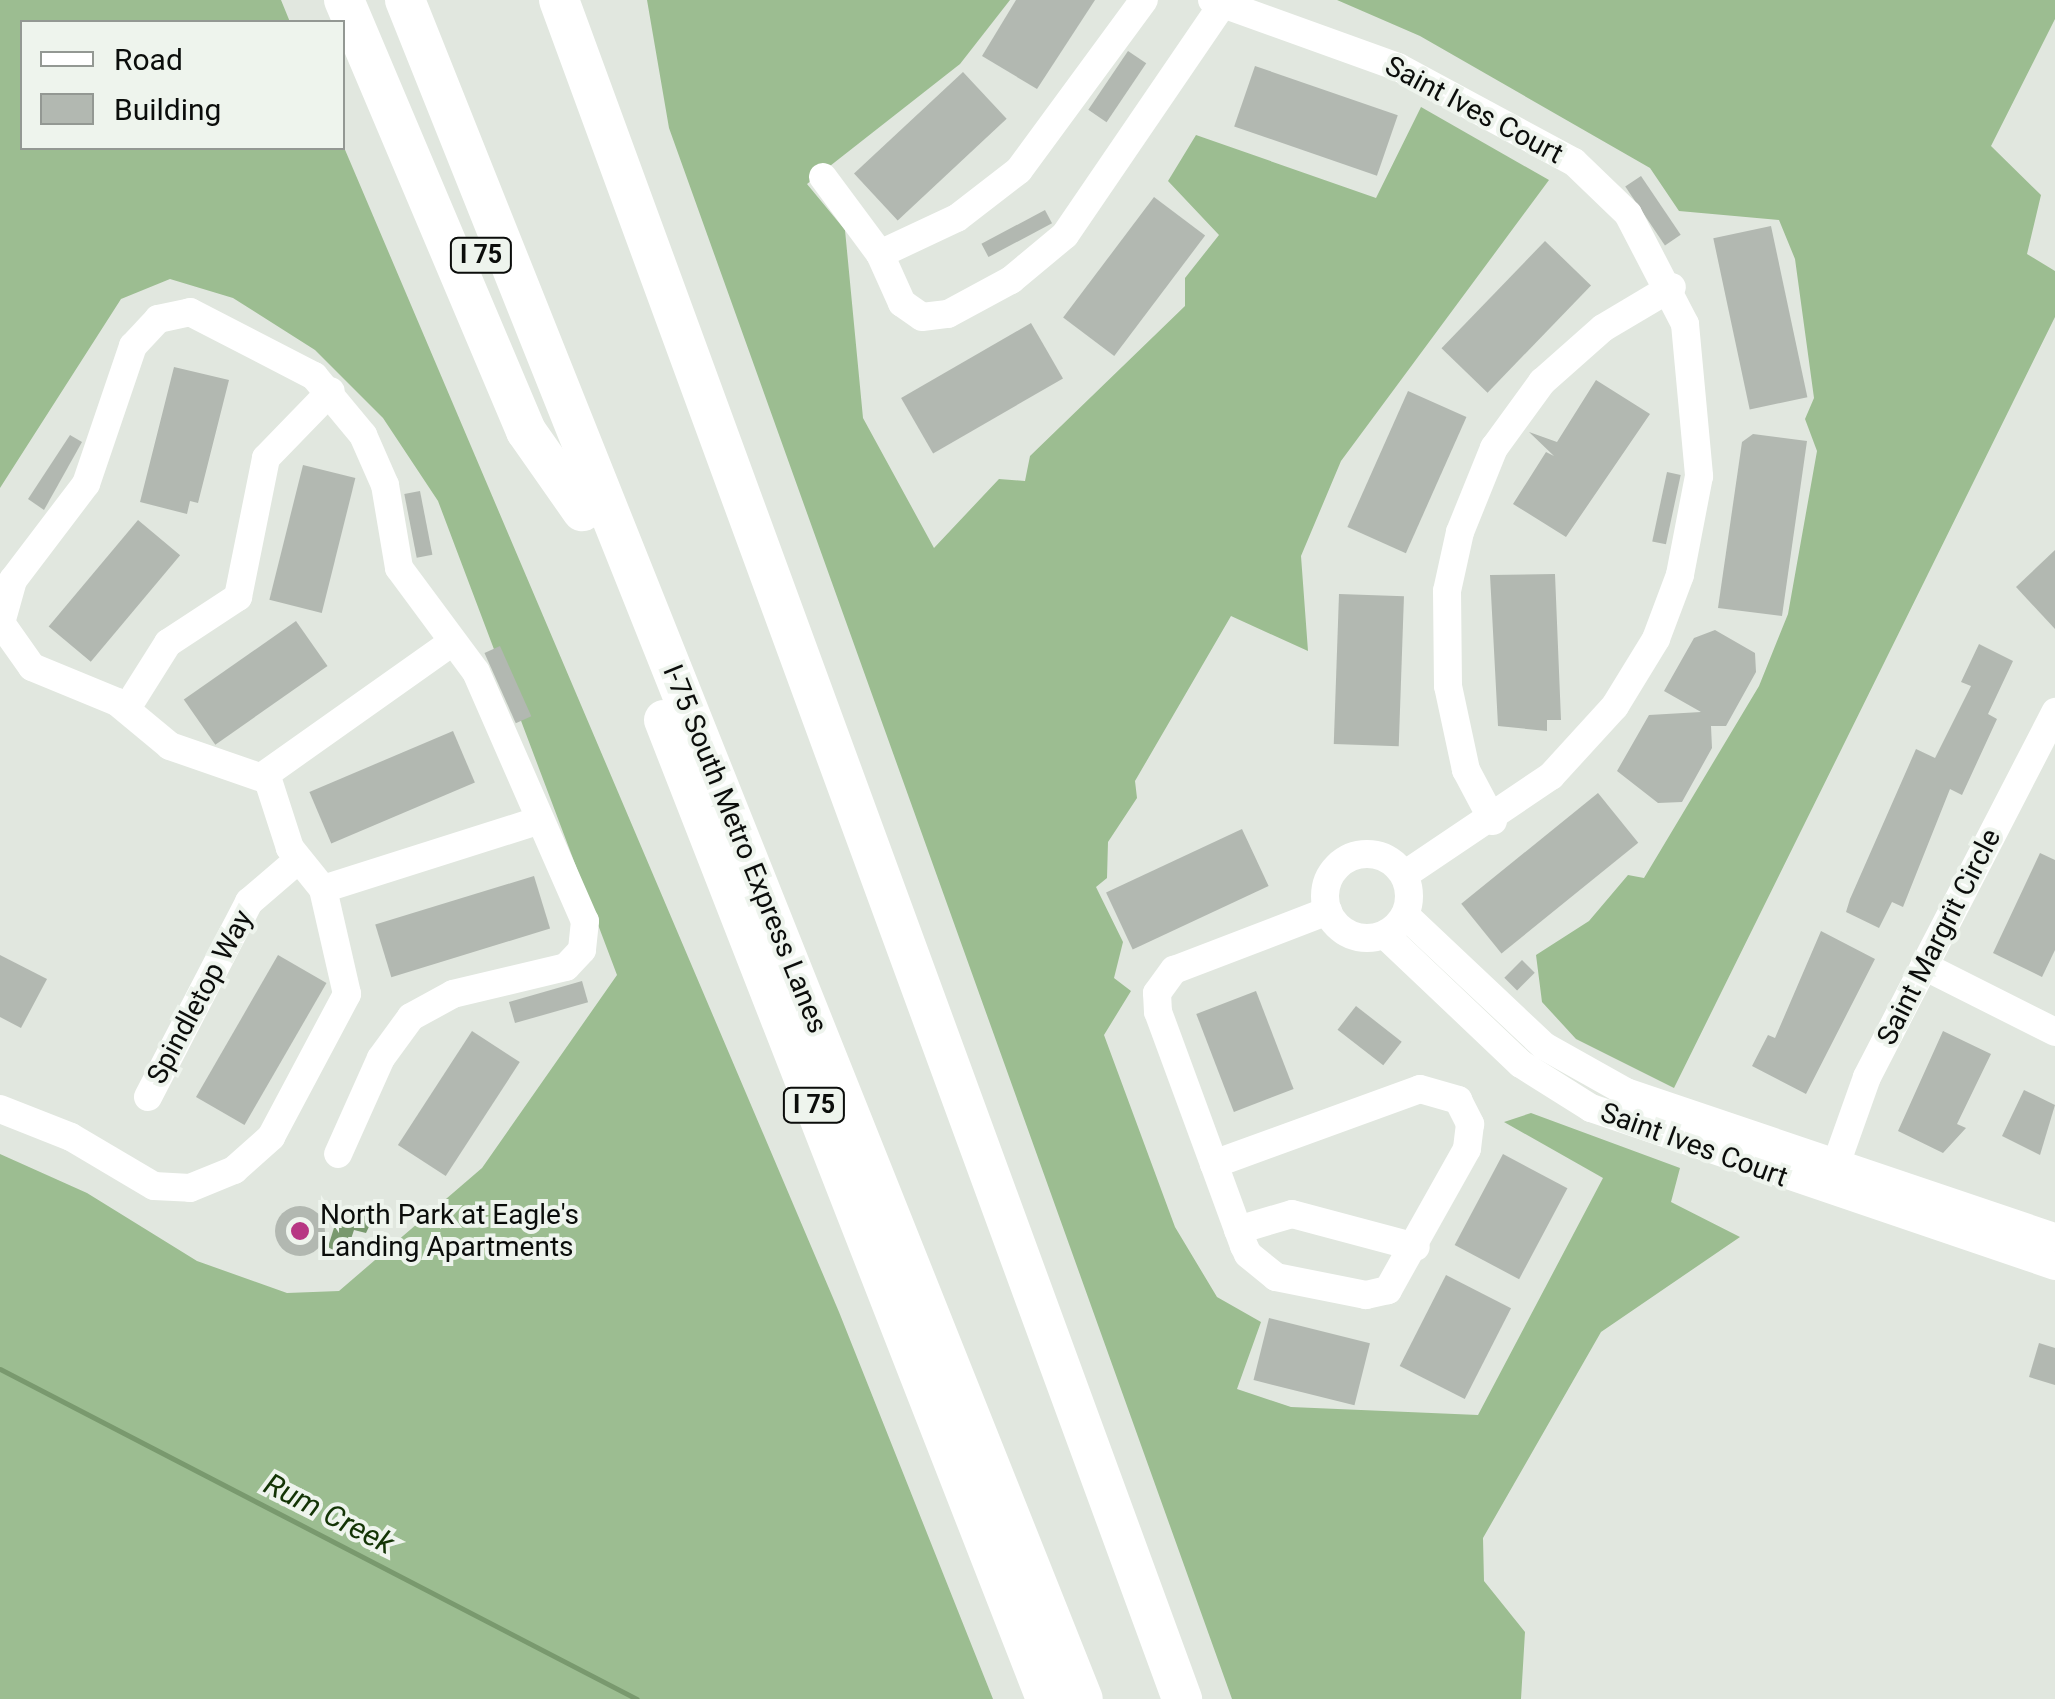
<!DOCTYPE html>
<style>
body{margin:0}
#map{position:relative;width:2055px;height:1699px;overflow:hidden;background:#e1e7df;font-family:Roboto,sans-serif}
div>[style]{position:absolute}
.forest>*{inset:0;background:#9cbd91}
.water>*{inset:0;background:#79996e}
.stream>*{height:5px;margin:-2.5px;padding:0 2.5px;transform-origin:2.5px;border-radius:2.5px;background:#79996e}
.building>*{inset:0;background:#b2b8b1;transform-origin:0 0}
.round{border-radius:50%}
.minor>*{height:28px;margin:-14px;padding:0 14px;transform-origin:14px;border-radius:14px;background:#fff}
.minor>.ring{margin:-14px;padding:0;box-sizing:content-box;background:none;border:28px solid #fff;border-radius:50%}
.highway>*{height:40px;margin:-20px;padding:0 20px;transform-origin:20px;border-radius:20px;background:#fff}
.dots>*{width:28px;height:28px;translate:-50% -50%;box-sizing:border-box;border:5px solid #eef4ed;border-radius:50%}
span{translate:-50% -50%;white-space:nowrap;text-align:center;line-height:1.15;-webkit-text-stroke:8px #eef4ed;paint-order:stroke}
.shield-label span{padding:2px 8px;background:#eef4ed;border:2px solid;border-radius:8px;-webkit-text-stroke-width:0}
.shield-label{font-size:25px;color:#0b0d0b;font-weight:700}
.street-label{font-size:28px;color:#0b0d0b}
.poi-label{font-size:28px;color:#0b0d0b}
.left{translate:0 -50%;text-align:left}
.water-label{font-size:30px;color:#133405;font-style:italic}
.legend{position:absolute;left:20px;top:20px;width:325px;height:130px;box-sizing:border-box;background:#eef4ed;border:2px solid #939893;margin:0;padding:12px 18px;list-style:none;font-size:30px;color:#0b0d0b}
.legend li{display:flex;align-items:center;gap:20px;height:50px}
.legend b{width:50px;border:2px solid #939893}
</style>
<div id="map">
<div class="forest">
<i style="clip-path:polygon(0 0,281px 0,290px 22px,22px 22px,22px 148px,343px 145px,839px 1312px,993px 1699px,0 1699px,0 1154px,87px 1193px,197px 1261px,287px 1293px,339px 1291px,482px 1168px,617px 975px,438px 501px,383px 418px,315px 350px,233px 298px,170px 279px,121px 299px,0 488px)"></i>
<i style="clip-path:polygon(647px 0,1010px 0,960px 64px,807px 184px,845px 230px,863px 418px,934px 548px,999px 479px,1025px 481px,1030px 456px,1185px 306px,1185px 278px,1219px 235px,1168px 181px,1196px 135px,1376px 198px,1421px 107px,1549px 180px,1341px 461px,1301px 556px,1308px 651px,1231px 616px,1135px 781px,1137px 798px,1108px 842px,1107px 878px,1096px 887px,1123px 942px,1114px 978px,1131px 991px,1104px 1035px,1175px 1227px,1217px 1297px,1261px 1322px,1237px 1389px,1291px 1407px,1478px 1415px,1603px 1178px,1504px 1122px,1531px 1113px,1680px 1168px,1671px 1202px,1740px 1237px,1601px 1332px,1483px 1538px,1484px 1581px,1525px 1632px,1521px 1699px,1232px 1699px,669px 128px)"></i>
<i style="clip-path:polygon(1337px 0,2055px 0,2055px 19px,1991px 146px,2041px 195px,2027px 254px,2055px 271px,2055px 317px,1674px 1088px,1576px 1039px,1542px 1002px,1536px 955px,1589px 921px,1628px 875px,1644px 878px,1759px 686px,1788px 614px,1817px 451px,1805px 419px,1814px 398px,1795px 259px,1779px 220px,1679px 211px,1650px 168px,1420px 36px)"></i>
</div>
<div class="water">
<i style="clip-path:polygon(354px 1207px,375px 1214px,366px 1233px,354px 1230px,345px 1257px,328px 1247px,338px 1215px)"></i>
</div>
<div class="stream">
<i style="left:0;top:1369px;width:717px;rotate:27.39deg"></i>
</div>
<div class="building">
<i style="clip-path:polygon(1016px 0,1095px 0,1037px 89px,982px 56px)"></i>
<i style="left:1128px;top:51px;width:22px;height:71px;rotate:34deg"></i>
<i style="left:1255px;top:66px;width:151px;height:64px;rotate:19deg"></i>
<i style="left:963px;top:72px;width:64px;height:149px;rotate:47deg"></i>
<i style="left:1641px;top:176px;width:71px;height:19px;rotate:56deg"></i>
<i style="left:1154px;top:197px;width:64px;height:151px;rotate:37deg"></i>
<i style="left:1045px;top:210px;width:15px;height:72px;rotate:62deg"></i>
<i style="left:1771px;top:226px;width:175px;height:59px;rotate:78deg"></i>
<i style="left:1545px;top:241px;width:64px;height:149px;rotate:44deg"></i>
<i style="left:1031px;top:323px;width:64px;height:150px;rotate:60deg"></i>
<i style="clip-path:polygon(174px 367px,229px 380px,198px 503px,190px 501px,187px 514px,140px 502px)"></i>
<i style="clip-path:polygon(1596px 380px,1650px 414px,1566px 537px,1513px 504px,1546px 452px,1554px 456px,1529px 432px,1557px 442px)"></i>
<i style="left:1408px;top:391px;width:64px;height:149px;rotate:24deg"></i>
<i style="clip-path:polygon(1753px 434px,1807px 441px,1782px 616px,1718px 608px,1742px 442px)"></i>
<i style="clip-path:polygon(70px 435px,82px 442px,44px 510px,28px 499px)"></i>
<i style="left:303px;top:465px;width:54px;height:139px;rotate:14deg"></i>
<i style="left:1667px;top:472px;width:14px;height:71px;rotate:12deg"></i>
<i style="left:420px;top:491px;width:65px;height:16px;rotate:79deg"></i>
<i style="left:138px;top:520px;width:55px;height:139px;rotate:40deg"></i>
<i style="clip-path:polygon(2055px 550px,2055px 629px,2016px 587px)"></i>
<i style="clip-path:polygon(1555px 574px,1561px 720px,1547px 720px,1547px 731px,1498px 726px,1490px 575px)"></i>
<i style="left:1339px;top:594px;width:65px;height:150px;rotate:2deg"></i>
<i style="left:296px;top:621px;width:55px;height:137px;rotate:55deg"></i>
<i style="clip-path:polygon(1715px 630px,1755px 653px,1756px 672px,1726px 726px,1711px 726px,1712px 748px,1682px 802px,1658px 803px,1617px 771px,1649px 715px,1701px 712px,1664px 691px,1694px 638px)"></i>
<i style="clip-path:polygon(1979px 644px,2013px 661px,1988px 714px,1997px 719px,1962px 795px,1950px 789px,1903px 907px,1892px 902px,1879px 928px,1846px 912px,1850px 899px,1916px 749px,1935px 758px,1971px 686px,1961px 682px)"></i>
<i style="left:500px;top:646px;width:77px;height:17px;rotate:66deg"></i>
<i style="left:453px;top:731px;width:56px;height:156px;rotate:67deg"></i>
<i style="left:1598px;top:793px;width:64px;height:176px;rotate:51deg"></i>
<i style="left:1242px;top:829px;width:63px;height:150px;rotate:65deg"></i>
<i style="clip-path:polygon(2040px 853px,2055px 860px,2055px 950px,2042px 977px,1993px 953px)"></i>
<i style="left:534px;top:876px;width:55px;height:166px;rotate:73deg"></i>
<i style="clip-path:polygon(1821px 931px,1875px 959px,1806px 1094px,1752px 1066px,1768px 1035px,1775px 1038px)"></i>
<i style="clip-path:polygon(0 955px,47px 979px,21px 1028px,0 1017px)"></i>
<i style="left:278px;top:955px;width:56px;height:164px;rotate:30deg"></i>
<i style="left:1522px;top:960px;width:18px;height:25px;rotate:45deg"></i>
<i style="left:582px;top:981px;width:22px;height:76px;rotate:74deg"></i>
<i style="left:1256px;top:991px;width:105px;height:64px;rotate:69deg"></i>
<i style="left:1356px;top:1006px;width:58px;height:30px;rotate:38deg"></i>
<i style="left:472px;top:1031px;width:57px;height:136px;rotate:33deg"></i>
<i style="clip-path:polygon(1943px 1031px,1991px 1054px,1957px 1124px,1966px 1128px,1943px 1153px,1898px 1131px)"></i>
<i style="clip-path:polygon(2024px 1090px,2055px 1105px,2040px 1155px,2002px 1136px)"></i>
<i style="left:1503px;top:1154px;width:73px;height:103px;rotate:28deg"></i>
<i class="round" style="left:275px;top:1206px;width:50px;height:50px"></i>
<i style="left:1446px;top:1275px;width:73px;height:102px;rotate:27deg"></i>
<i style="left:1269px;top:1318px;width:104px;height:64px;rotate:14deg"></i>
<i style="clip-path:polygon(2039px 1343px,2055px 1348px,2055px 1385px,2029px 1377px)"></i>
</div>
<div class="minor">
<i style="left:1212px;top:0;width:198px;rotate:19.8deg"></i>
<i style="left:1398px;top:67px;width:200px;rotate:28.4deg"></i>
<i style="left:1574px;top:162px;width:75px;rotate:43.9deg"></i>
<i style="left:1628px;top:214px;width:124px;rotate:62.6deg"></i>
<i style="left:1685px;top:324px;width:153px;rotate:84.7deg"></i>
<i style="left:1699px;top:476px;width:101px;rotate:100.9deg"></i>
<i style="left:1680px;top:575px;width:68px;rotate:110.6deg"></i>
<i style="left:1656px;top:639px;width:79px;rotate:121.5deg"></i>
<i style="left:1615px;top:706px;width:95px;rotate:132.4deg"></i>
<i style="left:1551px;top:776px;width:177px;rotate:146deg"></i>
<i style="left:823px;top:177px;width:96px;rotate:53.5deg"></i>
<i style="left:880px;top:254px;width:54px;rotate:65.8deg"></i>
<i style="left:902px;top:303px;width:24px;rotate:35deg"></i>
<i style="left:922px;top:317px;width:26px;rotate:-7deg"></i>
<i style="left:948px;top:314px;width:72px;rotate:-28.4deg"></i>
<i style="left:1011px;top:280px;width:70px;rotate:-39.8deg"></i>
<i style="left:1065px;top:235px;width:278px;rotate:-55.7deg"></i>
<i style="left:880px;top:254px;width:85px;rotate:-25.1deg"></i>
<i style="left:957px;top:218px;width:78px;rotate:-37.7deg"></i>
<i style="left:1019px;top:170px;width:211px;rotate:-53.7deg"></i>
<i style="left:127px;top:708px;width:77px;rotate:-57.8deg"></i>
<i style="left:168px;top:643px;width:84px;rotate:-33.3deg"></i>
<i style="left:238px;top:597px;width:142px;rotate:-78.6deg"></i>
<i style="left:266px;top:458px;width:93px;rotate:-45.9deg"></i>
<i style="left:263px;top:776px;width:227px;rotate:-35.3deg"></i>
<i style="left:1493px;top:821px;width:58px;rotate:-117.9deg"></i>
<i style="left:1466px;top:770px;width:86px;rotate:-102.1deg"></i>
<i style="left:1448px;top:686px;width:95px;rotate:-90.6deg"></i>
<i style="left:1447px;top:591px;width:60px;rotate:-77.6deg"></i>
<i style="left:1460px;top:532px;width:91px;rotate:-68deg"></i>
<i style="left:1494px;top:448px;width:82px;rotate:-54deg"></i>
<i style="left:1542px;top:382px;width:81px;rotate:-41.5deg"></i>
<i style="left:1603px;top:328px;width:80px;rotate:-30.7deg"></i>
<i class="ring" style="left:1325px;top:854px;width:56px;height:56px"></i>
<i style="left:323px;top:889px;width:225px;rotate:-17.6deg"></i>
<i style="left:1405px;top:915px;width:191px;rotate:43.3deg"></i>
<i style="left:1544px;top:1046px;width:94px;rotate:29.3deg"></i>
<i style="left:1626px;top:1092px;width:453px;rotate:18.7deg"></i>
<i style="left:1385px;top:935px;width:187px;rotate:43.5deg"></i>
<i style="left:1521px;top:1064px;width:83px;rotate:32.2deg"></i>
<i style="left:1591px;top:1108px;width:490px;rotate:18.8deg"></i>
<i style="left:1924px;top:966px;width:147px;rotate:26.7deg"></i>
<i style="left:148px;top:1097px;width:220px;rotate:-62.6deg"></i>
<i style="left:249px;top:902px;width:65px;rotate:-40.6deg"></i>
<i style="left:0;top:1109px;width:76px;rotate:21.5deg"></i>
<i style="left:71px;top:1137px;width:96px;rotate:30.6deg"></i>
<i style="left:154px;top:1186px;width:36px;rotate:3deg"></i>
<i style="left:190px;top:1188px;width:48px;rotate:-22.2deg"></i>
<i style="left:234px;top:1170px;width:50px;rotate:-41.7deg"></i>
<i style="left:271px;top:1137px;width:162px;rotate:-62deg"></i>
<i style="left:347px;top:994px;width:108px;rotate:-102.9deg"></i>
<i style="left:323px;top:889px;width:53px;rotate:-128.8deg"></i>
<i style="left:290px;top:848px;width:71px;rotate:-107.9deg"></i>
<i style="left:268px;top:780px;width:104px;rotate:-160.9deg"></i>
<i style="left:170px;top:746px;width:69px;rotate:-140.3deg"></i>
<i style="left:117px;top:702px;width:92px;rotate:-157.6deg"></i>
<i style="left:32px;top:667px;width:54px;rotate:-125.2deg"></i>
<i style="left:1px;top:623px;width:45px;rotate:-74.4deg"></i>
<i style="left:13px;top:580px;width:121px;rotate:-52.8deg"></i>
<i style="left:86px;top:484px;width:146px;rotate:-71.2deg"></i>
<i style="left:133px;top:346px;width:37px;rotate:-47deg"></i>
<i style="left:158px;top:319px;width:33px;rotate:-12deg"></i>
<i style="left:190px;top:312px;width:140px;rotate:27.3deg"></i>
<i style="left:314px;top:376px;width:77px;rotate:50.3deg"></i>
<i style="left:363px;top:435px;width:55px;rotate:66.3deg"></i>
<i style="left:385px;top:485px;width:84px;rotate:80.4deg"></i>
<i style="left:399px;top:568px;width:129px;rotate:53.5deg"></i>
<i style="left:476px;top:672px;width:272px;rotate:66.4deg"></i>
<i style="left:585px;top:921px;width:29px;rotate:96deg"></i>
<i style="left:582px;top:950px;width:23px;rotate:133deg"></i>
<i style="left:566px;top:967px;width:116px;rotate:166.6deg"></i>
<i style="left:453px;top:994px;width:48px;rotate:151.3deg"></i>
<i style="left:411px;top:1017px;width:51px;rotate:126.2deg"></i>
<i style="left:381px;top:1058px;width:105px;rotate:114.1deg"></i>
<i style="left:1214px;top:1164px;width:219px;rotate:-20deg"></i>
<i style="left:1420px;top:1089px;width:40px;rotate:16deg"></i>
<i style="left:1458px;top:1100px;width:27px;rotate:63deg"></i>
<i style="left:1470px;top:1124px;width:25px;rotate:97deg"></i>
<i style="left:1467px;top:1149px;width:162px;rotate:119.3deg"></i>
<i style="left:1388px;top:1290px;width:23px;rotate:167deg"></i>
<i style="left:1366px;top:1295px;width:92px;rotate:-168.7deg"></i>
<i style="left:1276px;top:1277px;width:36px;rotate:-141deg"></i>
<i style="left:1248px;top:1254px;width:9px;rotate:-117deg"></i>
<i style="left:1244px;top:1246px;width:87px;rotate:-110.1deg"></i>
<i style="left:1214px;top:1164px;width:162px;rotate:-110.2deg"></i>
<i style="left:1158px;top:1012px;width:19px;rotate:-93deg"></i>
<i style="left:1157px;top:993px;width:29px;rotate:-54deg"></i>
<i style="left:1174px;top:970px;width:165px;rotate:-21deg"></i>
<i style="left:1830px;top:1181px;width:110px;rotate:-70.4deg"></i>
<i style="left:1867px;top:1077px;width:411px;rotate:-62.7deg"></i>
<i style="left:1238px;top:1230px;width:56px;rotate:-16.5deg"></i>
<i style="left:1292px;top:1214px;width:128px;rotate:14.9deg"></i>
</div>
<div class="highway">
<i style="left:344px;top:0;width:468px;rotate:67.1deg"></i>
<i style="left:526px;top:431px;width:98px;rotate:55deg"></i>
<i style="left:405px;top:0;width:1829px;rotate:68.25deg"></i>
<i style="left:559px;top:0;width:1810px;rotate:69.86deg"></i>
<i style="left:664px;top:720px;width:1051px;rotate:68.68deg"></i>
</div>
<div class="dots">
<i style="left:300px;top:1231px;background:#b73783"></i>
</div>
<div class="shield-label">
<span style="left:481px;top:255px">I 75</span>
<span style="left:814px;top:1105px">I 75</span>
</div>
<div class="street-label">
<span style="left:1474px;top:110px;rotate:28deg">Saint Ives Court</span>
<span style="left:745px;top:849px;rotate:68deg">I-75 South Metro Express Lanes</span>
<span style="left:1939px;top:937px;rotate:-63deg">Saint Margrit Circle</span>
<span style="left:200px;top:997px;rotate:-62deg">Spindletop Way</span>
<span style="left:1694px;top:1145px;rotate:20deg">Saint Ives Court</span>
</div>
<div class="poi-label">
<span class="left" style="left:320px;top:1231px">North Park at Eagle's<br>Landing Apartments</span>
</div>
<div class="water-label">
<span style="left:329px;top:1514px;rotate:27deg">Rum Creek</span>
</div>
<ul class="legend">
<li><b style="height:12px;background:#fff"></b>Road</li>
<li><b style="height:28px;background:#b2b8b1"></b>Building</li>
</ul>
</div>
